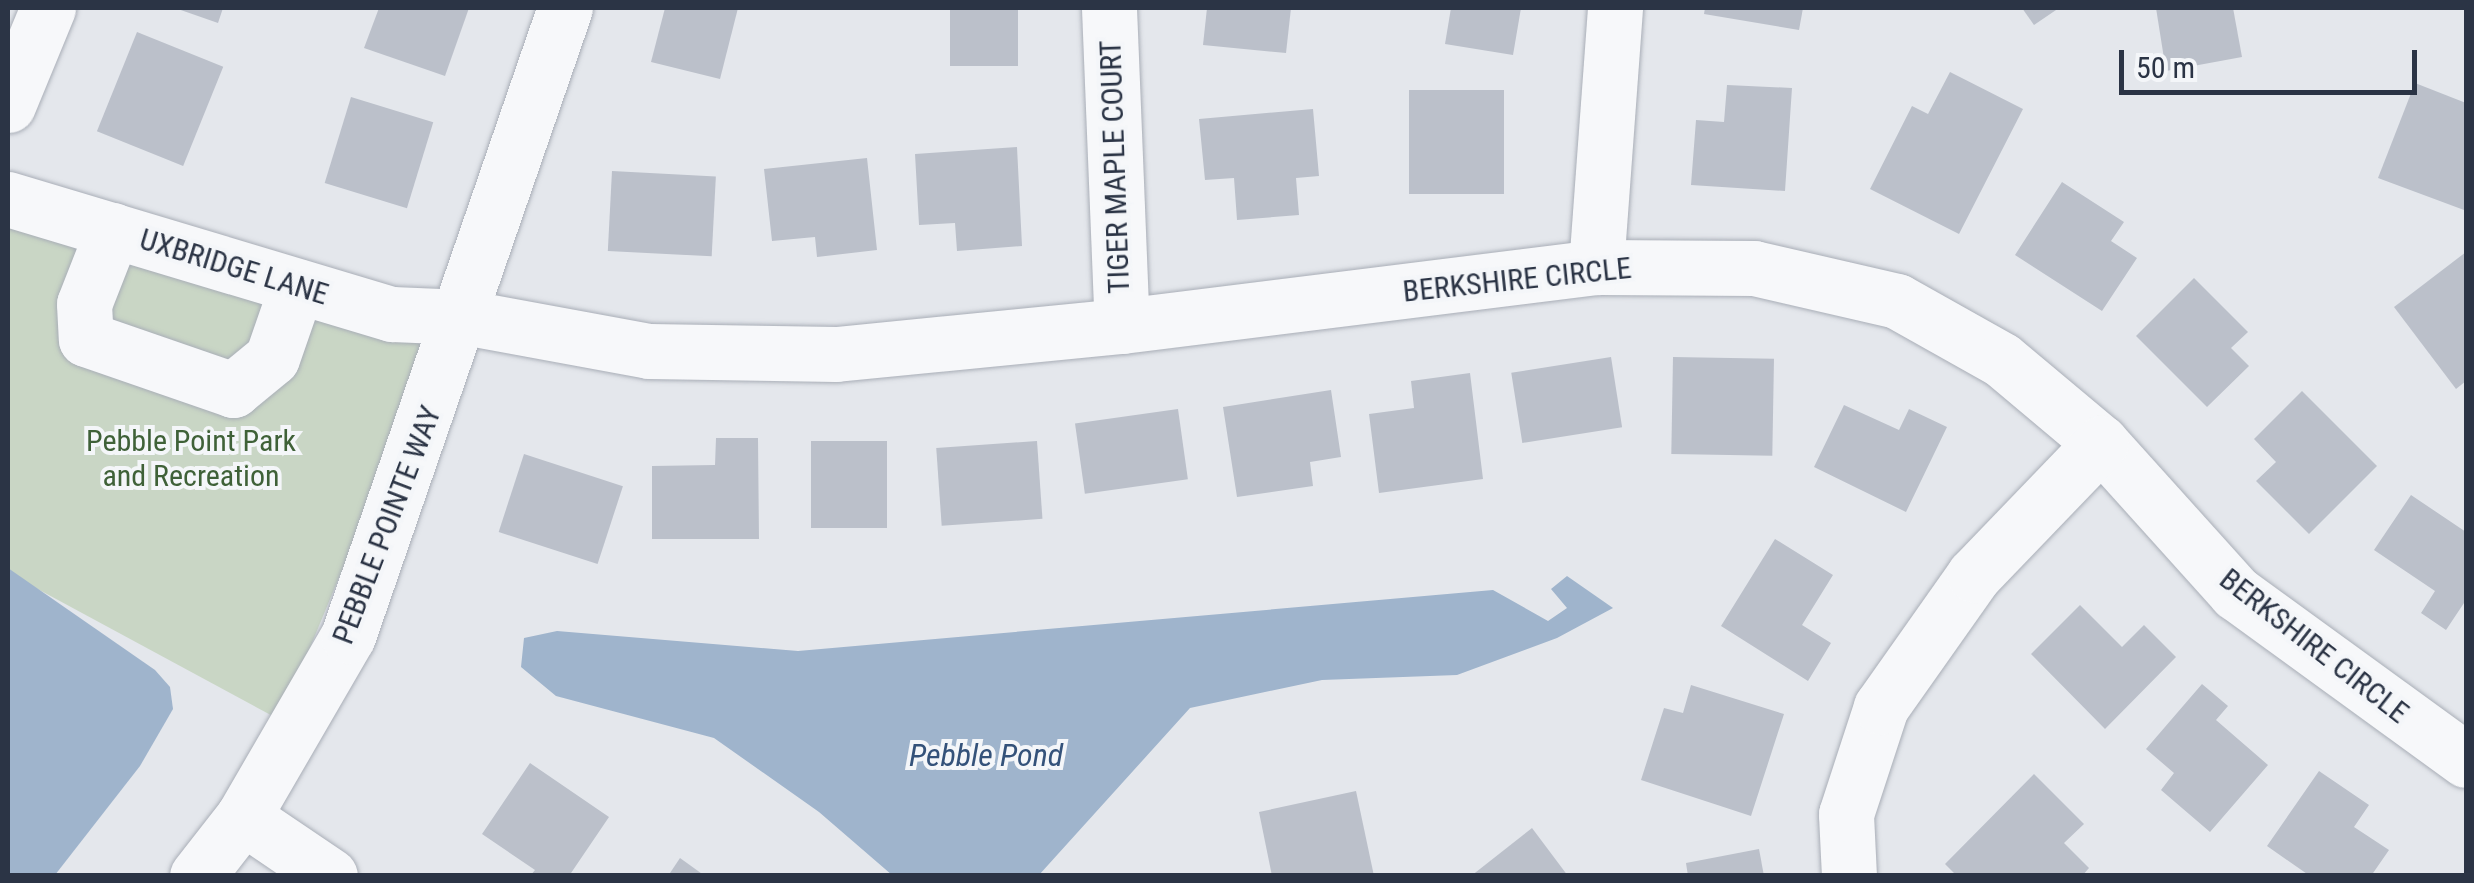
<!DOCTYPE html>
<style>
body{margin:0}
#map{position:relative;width:2474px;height:883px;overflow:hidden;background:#e4e7ec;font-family:"Roboto Condensed",sans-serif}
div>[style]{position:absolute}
.green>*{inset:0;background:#c9d6c5}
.water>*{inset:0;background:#9fb4cc}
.building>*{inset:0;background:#bbc0ca;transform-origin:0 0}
.roads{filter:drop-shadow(0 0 2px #a9aeb7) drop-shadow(0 0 2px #a9aeb7)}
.minor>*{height:55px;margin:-27.5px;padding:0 27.5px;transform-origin:27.5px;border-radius:27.5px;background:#f7f8fa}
span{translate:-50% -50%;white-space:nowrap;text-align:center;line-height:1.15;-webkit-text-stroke:8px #f4f6f9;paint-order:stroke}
.street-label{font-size:30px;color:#2b3445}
.park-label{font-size:30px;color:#3f6138}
.water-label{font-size:32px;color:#34527a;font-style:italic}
.frame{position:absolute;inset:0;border:10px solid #2b3445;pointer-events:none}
.scale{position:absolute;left:2119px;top:50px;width:298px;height:45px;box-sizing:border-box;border:5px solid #2b3445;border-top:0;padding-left:12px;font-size:30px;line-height:35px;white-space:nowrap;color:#2b3445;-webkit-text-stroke:8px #f4f6f9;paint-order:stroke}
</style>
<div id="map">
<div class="green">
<i style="clip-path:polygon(8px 218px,439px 336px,280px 720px,8px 573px)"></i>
</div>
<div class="water">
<i style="clip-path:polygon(8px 568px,155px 670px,170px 687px,173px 709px,140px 766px,55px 875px,8px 875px)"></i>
<i style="clip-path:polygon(1567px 576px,1613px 608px,1557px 638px,1457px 675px,1322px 680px,1190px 708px,1039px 875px,892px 875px,819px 812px,714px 738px,556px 696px,521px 667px,524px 638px,557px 631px,798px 651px,1493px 590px,1548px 621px,1567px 608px,1551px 589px)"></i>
</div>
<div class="building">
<i style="clip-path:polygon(175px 8px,223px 8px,218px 23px)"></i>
<i style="clip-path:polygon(379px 8px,469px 8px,445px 76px,364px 48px)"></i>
<i style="clip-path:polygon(665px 8px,738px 8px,720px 79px,651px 62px)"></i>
<i style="left:950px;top:8px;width:68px;height:58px"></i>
<i style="clip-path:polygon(1207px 8px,1291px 8px,1286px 53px,1203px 45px)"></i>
<i style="clip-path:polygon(1451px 8px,1521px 8px,1513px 55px,1445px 44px)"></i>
<i style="clip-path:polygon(1705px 8px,1803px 8px,1799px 30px,1704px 14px)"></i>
<i style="clip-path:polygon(2022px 8px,2059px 8px,2034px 25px)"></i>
<i style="clip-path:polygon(2156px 8px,2233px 8px,2242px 57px,2166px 71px)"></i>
<i style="left:137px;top:32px;width:93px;height:107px;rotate:22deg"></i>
<i style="clip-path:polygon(1950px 72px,2023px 109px,1959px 234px,1870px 189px,1912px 106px,1928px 114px)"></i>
<i style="clip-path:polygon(2415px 83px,2466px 103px,2464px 210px,2378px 178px)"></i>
<i style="clip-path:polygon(1727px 85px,1792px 88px,1785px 191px,1691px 185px,1696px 120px,1724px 122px)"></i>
<i style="left:1409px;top:90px;width:95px;height:104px"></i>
<i style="left:351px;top:97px;width:86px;height:90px;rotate:17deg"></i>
<i style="clip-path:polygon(1313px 109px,1319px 176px,1296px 178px,1299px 215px,1237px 220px,1234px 178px,1205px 180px,1199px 119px)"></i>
<i style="clip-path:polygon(1017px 147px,1022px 246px,957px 251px,955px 223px,919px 225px,915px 154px)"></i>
<i style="clip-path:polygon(867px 158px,877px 250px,817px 257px,815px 237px,772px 241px,764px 169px)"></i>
<i style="left:612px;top:171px;width:104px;height:80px;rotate:3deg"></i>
<i style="clip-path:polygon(2062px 182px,2124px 222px,2111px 241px,2137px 258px,2102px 311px,2015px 255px)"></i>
<i style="clip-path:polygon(2466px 252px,2466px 381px,2456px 389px,2394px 307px)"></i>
<i style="clip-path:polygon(2194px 278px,2248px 332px,2231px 348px,2249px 366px,2207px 407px,2136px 336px)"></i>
<i style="left:1611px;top:357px;width:71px;height:101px;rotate:81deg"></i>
<i style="left:1673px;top:357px;width:101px;height:97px;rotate:1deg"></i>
<i style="clip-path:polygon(1470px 373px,1483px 479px,1379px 493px,1369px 414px,1414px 408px,1411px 381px)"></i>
<i style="clip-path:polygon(1331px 390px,1341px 457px,1310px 462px,1313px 486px,1237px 497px,1223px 407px)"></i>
<i style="clip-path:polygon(2302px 391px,2377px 466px,2309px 534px,2256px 481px,2276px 462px,2254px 439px)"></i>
<i style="clip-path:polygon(1844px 405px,1899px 430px,1909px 409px,1947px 427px,1906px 512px,1814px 467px)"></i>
<i style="left:1178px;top:409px;width:71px;height:104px;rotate:82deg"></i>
<i style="clip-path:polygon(716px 438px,758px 438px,759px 539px,652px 539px,652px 466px,715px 465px)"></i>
<i style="left:811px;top:441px;width:76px;height:87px"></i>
<i style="left:1037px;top:441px;width:78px;height:101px;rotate:86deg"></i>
<i style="left:524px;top:454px;width:104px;height:82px;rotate:18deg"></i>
<i style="clip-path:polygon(2411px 495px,2466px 532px,2466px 600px,2446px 630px,2421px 613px,2435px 591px,2374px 550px)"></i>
<i style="clip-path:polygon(1775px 539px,1833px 575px,1802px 625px,1831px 643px,1808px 681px,1721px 626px)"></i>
<i style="clip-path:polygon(2080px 605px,2122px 647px,2144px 625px,2176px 657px,2105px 729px,2031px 654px)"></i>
<i style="clip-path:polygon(2202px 684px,2228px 706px,2216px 720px,2268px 765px,2210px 832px,2161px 790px,2174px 773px,2146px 749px)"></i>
<i style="clip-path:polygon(1691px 685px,1784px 714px,1751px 816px,1641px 780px,1664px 708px,1683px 713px)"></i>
<i style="clip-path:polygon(530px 763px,609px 817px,569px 876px,530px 876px,535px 870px,482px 834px)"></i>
<i style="clip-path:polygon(2319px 771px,2369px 805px,2354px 827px,2389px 850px,2371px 876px,2310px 876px,2267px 846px)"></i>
<i style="clip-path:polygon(2034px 774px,2084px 824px,2064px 843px,2089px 868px,2082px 876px,1957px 876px,1945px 864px)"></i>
<i style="clip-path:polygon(1356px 791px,1374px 876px,1272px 876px,1259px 812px)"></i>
<i style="clip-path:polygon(1532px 828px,1568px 876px,1471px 876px)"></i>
<i style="clip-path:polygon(1759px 849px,1764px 876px,1688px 876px,1686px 863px)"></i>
<i style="clip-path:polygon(680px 858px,705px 876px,668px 876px)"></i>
</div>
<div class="roads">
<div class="minor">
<i style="left:1109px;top:8px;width:318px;rotate:87.7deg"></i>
<i style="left:8px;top:105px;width:105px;rotate:-67.6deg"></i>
<i style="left:8px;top:199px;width:401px;rotate:16.7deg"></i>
<i style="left:392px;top:314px;width:72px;rotate:2.4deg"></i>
<i style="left:464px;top:317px;width:188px;rotate:10.4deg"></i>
<i style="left:649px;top:351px;width:187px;rotate:0.9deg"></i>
<i style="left:836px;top:354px;width:287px;rotate:-5.6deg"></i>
<i style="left:1122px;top:326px;width:478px;rotate:-7.1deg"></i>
<i style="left:1596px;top:267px;width:158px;rotate:0.4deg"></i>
<i style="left:1754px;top:268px;width:147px;rotate:13deg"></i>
<i style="left:1897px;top:301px;width:120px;rotate:29.3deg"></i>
<i style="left:2002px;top:360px;width:129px;rotate:40deg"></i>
<i style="left:2101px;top:443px;width:202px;rotate:48deg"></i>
<i style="left:2236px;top:593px;width:284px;rotate:36deg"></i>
<i style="left:113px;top:230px;width:79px;rotate:111.4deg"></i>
<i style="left:84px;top:304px;width:35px;rotate:87deg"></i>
<i style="left:86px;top:339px;width:156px;rotate:19.1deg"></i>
<i style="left:233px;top:390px;width:50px;rotate:-39.4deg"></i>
<i style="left:272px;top:358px;width:76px;rotate:-70.9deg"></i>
<i style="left:1596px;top:267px;width:260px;rotate:-85.8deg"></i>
<i style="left:243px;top:817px;width:105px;rotate:34.1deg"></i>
<i style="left:197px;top:876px;width:75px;rotate:-52.1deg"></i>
<i style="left:243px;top:817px;width:209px;rotate:-59.9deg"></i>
<i style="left:348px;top:636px;width:664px;rotate:-70.94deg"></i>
<i style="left:1849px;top:876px;width:62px;rotate:-92.8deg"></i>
<i style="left:1846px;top:814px;width:113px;rotate:-71.9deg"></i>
<i style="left:1881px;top:707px;width:161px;rotate:-54.8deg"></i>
<i style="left:1974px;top:575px;width:183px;rotate:-46.1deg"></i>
</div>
</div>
<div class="street-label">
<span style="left:1115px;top:167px;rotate:-92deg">TIGER MAPLE COURT</span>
<span style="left:234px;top:267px;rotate:17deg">UXBRIDGE LANE</span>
<span style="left:1517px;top:280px;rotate:-6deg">BERKSHIRE CIRCLE</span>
<span style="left:387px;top:525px;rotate:-69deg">PEBBLE POINTE WAY</span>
<span style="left:2314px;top:646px;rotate:38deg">BERKSHIRE CIRCLE</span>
</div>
<div class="park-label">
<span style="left:191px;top:458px">Pebble Point Park<br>and Recreation</span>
</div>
<div class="water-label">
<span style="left:986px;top:755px">Pebble Pond</span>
</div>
<div class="frame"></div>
<div class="scale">50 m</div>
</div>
